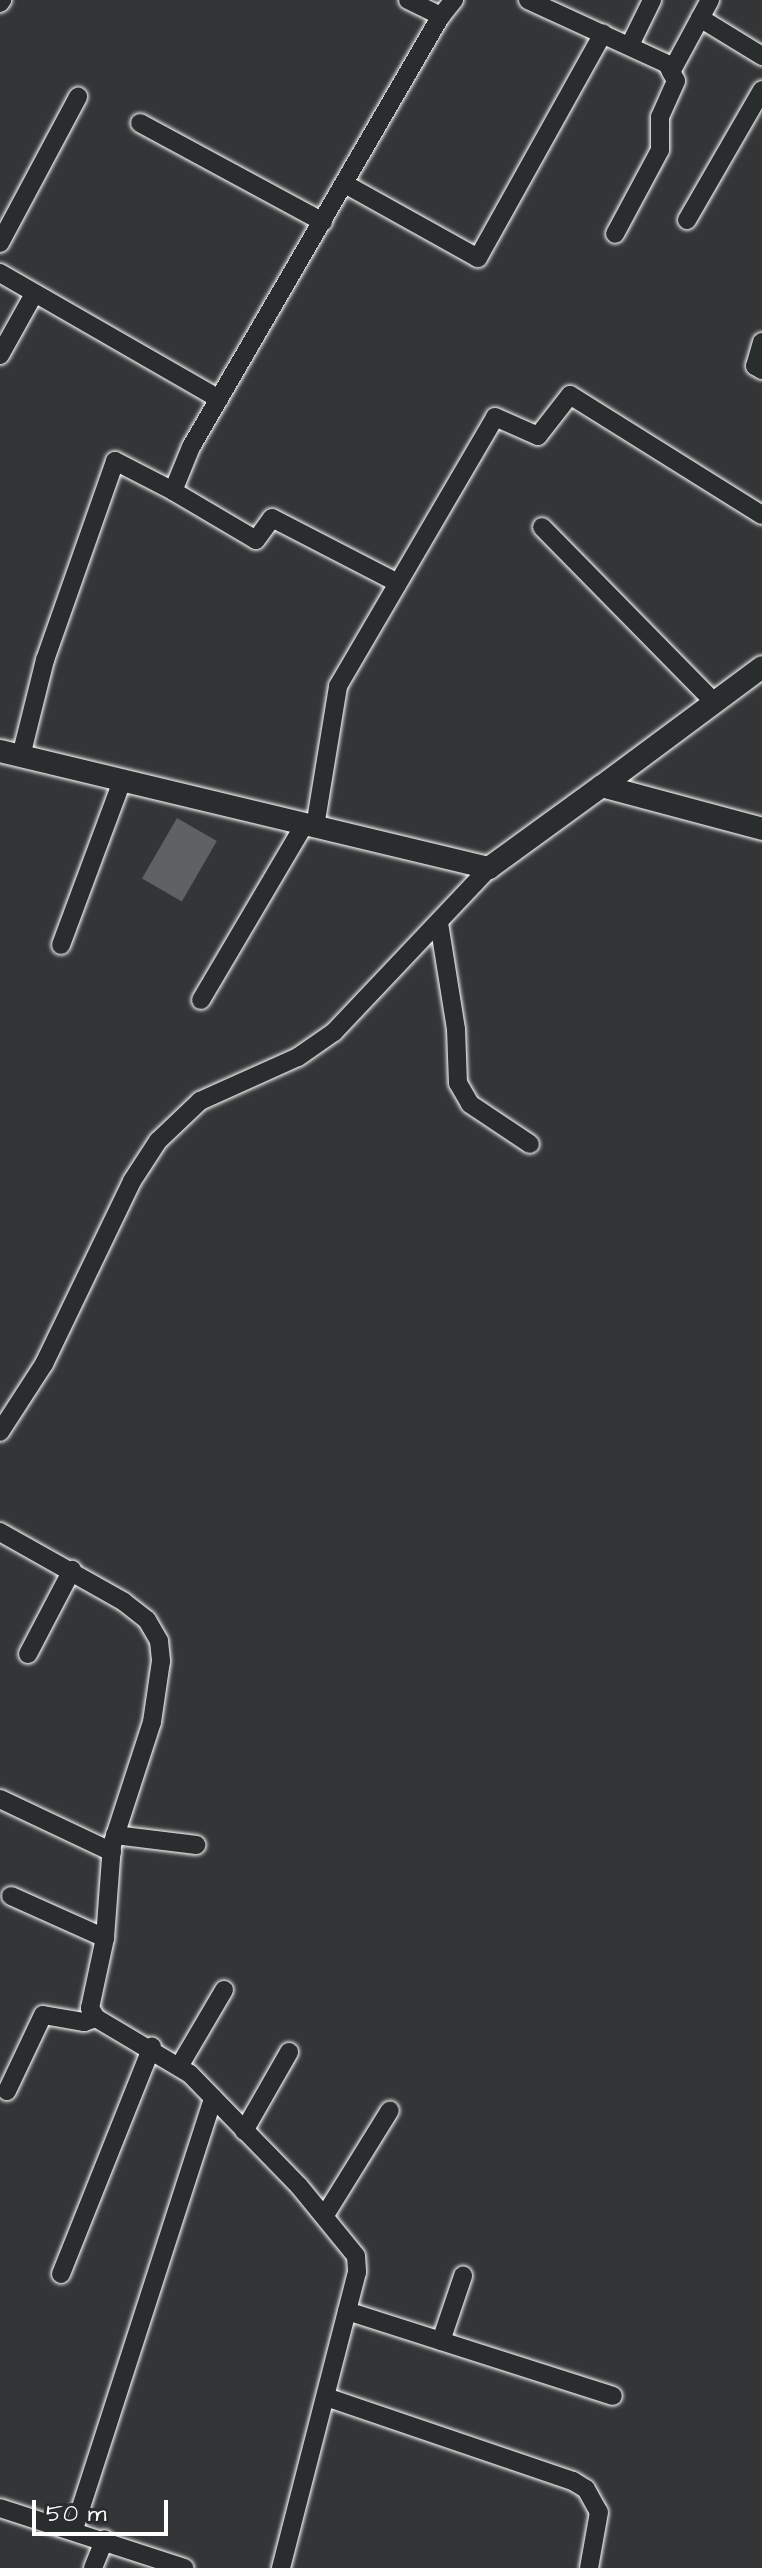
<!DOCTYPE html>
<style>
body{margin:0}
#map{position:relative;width:762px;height:2568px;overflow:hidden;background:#333536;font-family:"Architects Daughter",sans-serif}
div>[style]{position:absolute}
.building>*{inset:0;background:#5f6162;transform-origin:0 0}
.roads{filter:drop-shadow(0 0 2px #fff) drop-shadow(0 0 2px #fff)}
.minor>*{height:18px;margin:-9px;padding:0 9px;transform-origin:9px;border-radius:9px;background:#2a2d2e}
.tertiary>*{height:22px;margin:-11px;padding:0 11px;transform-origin:11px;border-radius:11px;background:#2a2d2e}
span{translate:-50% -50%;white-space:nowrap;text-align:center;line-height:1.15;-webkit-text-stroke:6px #2a2d2e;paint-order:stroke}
.scale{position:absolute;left:32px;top:2500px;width:136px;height:36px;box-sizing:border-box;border:4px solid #fff;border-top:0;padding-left:10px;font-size:24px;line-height:28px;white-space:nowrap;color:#fff;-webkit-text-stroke:6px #2a2d2e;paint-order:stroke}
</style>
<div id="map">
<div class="building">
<i style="left:177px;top:818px;width:46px;height:70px;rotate:30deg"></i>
</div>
<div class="roads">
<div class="minor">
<i style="left:408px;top:0;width:37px;rotate:26deg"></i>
<i style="left:441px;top:16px;width:21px;rotate:-51deg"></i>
<i style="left:528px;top:0;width:153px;rotate:24.7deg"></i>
<i style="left:667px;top:64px;width:19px;rotate:62deg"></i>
<i style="left:676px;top:81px;width:39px;rotate:114deg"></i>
<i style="left:660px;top:117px;width:33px;rotate:90deg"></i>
<i style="left:660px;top:150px;width:95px;rotate:118.2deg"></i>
<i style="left:0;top:3px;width:4px;rotate:-56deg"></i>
<i style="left:700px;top:18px;width:73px;rotate:31.5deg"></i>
<i style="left:630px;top:45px;width:50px;rotate:-63.9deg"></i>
<i style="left:671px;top:72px;width:82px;rotate:-61.6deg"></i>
<i style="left:140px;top:123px;width:208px;rotate:28.4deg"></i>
<i style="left:345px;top:184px;width:152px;rotate:29.1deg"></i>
<i style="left:478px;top:258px;width:257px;rotate:-60.9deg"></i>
<i style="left:687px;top:220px;width:150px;rotate:-60deg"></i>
<i style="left:0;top:243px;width:166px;rotate:-61.9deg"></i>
<i style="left:0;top:273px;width:253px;rotate:29.9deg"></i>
<i style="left:762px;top:342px;width:25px;rotate:106deg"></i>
<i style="left:755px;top:366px;width:8px;rotate:30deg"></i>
<i style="left:0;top:355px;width:70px;rotate:-60.9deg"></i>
<i style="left:173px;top:491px;width:96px;rotate:30.6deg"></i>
<i style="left:256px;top:540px;width:27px;rotate:-54deg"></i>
<i style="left:272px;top:518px;width:140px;rotate:27.3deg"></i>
<i style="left:542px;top:527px;width:243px;rotate:45.5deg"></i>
<i style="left:21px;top:756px;width:99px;rotate:-76deg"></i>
<i style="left:45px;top:660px;width:211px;rotate:-70.6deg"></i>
<i style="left:115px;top:461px;width:65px;rotate:27.3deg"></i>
<i style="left:173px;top:491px;width:48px;rotate:-67.8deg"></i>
<i style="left:191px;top:447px;width:498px;rotate:-59.9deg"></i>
<i style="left:315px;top:827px;width:143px;rotate:-80.7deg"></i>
<i style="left:338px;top:686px;width:311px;rotate:-59.7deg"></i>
<i style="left:495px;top:417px;width:47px;rotate:23.8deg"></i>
<i style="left:538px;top:436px;width:52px;rotate:-52deg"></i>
<i style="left:570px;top:395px;width:226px;rotate:32deg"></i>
<i style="left:439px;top:923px;width:107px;rotate:80.9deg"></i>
<i style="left:456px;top:1029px;width:54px;rotate:87.9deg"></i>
<i style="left:458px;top:1083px;width:24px;rotate:60deg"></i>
<i style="left:470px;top:1104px;width:72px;rotate:33.7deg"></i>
<i style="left:61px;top:945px;width:175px;rotate:-69.6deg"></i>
<i style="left:201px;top:1000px;width:203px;rotate:-59.5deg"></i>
<i style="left:0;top:1432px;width:81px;rotate:-57.1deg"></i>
<i style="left:44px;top:1364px;width:203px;rotate:-64.3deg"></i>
<i style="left:132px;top:1181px;width:48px;rotate:-57deg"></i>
<i style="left:158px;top:1141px;width:58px;rotate:-43.6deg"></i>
<i style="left:200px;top:1101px;width:107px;rotate:-24.2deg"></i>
<i style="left:298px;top:1057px;width:44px;rotate:-34.8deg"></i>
<i style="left:334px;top:1032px;width:226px;rotate:-46.6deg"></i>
<i style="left:0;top:1532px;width:142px;rotate:29.4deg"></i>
<i style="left:124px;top:1602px;width:29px;rotate:38deg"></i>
<i style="left:147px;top:1620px;width:24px;rotate:60deg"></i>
<i style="left:159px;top:1641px;width:20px;rotate:84deg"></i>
<i style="left:161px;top:1661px;width:62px;rotate:98.4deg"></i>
<i style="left:152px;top:1722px;width:129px;rotate:108deg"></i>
<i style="left:112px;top:1845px;width:93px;rotate:94.3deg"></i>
<i style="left:105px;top:1938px;width:72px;rotate:102.1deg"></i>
<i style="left:90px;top:2008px;width:12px;rotate:59deg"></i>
<i style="left:96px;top:2018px;width:109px;rotate:30.8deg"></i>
<i style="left:190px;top:2074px;width:156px;rotate:45.8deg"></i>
<i style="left:299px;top:2186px;width:90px;rotate:50.8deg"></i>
<i style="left:356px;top:2256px;width:16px;rotate:86deg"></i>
<i style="left:357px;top:2272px;width:306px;rotate:104.4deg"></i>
<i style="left:28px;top:1654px;width:95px;rotate:-62.4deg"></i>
<i style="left:0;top:1799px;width:124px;rotate:25.3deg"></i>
<i style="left:115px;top:1835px;width:82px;rotate:7deg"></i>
<i style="left:11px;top:1896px;width:103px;rotate:24.1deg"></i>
<i style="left:180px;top:2065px;width:87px;rotate:-59.6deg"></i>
<i style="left:7px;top:2091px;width:84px;rotate:-64.7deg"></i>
<i style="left:43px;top:2015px;width:42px;rotate:9.7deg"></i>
<i style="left:84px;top:2022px;width:13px;rotate:-18deg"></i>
<i style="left:244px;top:2131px;width:91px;rotate:-60.3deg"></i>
<i style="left:325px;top:2215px;width:123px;rotate:-58.2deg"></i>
<i style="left:61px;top:2274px;width:245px;rotate:-68.2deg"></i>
<i style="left:347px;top:2311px;width:279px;rotate:17.7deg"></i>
<i style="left:441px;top:2341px;width:69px;rotate:-71.3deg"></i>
<i style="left:326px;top:2397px;width:261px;rotate:18.8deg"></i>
<i style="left:573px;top:2481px;width:15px;rotate:32deg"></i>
<i style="left:586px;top:2489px;width:26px;rotate:61deg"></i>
<i style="left:599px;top:2512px;width:57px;rotate:100.1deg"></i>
<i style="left:0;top:2508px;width:194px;rotate:18deg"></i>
<i style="left:74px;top:2529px;width:453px;rotate:-72.1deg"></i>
<i style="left:93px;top:2568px;width:31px;rotate:-68deg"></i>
</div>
<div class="tertiary">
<i style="left:0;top:751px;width:503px;rotate:13.46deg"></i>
<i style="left:489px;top:868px;width:140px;rotate:-36deg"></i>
<i style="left:602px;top:786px;width:166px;rotate:15deg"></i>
<i style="left:602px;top:786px;width:199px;rotate:-36.6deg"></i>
</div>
</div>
<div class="scale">50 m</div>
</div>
